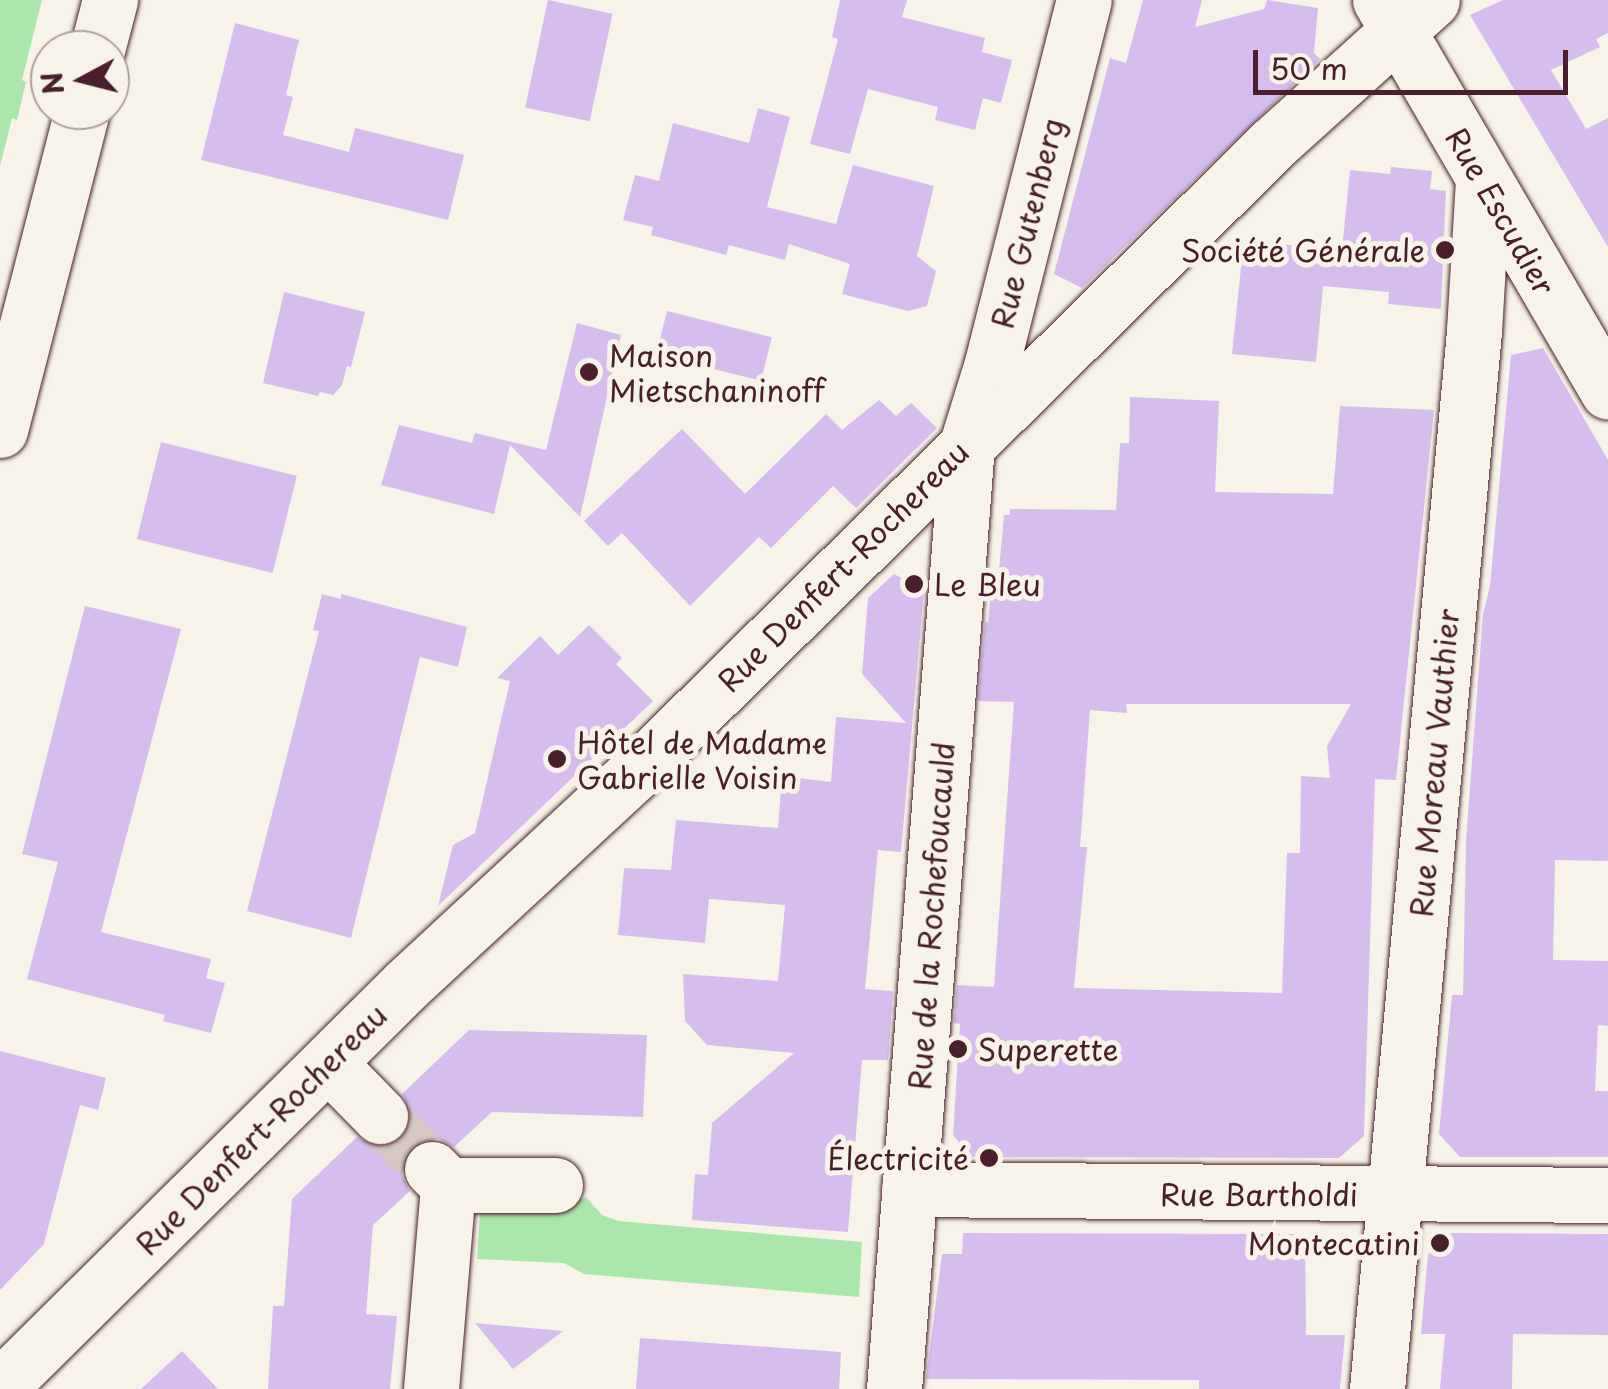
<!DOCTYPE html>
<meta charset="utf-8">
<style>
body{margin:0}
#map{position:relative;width:1608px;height:1389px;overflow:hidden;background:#f7f3e8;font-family:"Playpen Sans",sans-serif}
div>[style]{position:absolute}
.green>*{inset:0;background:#abe6ac}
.building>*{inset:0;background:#d5beee;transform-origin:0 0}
.minor-tunnel>*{height:55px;margin-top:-27.5px;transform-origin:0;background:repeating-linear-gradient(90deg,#d4c9c2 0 55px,transparent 0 83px)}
.roads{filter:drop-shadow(0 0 2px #4a1f2b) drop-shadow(0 0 2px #4a1f2b)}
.minor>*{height:55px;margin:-27.5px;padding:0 27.5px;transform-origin:27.5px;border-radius:27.5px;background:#f7f3e8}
.dots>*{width:28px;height:28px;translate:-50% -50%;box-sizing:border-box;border:5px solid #f7f3e8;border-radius:50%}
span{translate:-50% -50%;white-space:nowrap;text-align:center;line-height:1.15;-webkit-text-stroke:10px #f7f3e8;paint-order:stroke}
.street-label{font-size:30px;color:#4a1f2b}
.poi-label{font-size:30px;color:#4a1f2b}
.right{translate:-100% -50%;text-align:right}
.left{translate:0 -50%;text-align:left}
.north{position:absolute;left:30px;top:30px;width:100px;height:100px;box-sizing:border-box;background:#f7f3e8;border:2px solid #b29e9c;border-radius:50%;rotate:263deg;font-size:28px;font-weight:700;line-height:40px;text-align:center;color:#4a1f2b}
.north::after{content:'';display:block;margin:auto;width:35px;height:45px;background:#4a1f2b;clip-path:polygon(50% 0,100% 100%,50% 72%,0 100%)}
.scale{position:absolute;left:1253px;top:50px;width:315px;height:45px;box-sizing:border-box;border:5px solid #4a1f2b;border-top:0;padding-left:12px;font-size:30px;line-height:35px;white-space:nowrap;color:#4a1f2b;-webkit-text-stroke:8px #f7f3e8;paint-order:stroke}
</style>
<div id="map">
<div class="green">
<i style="clip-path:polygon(0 0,42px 0,22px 80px,26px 82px,17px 120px,12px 118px,0 166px)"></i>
<i style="clip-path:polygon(586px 1197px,602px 1215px,618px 1221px,862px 1242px,859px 1297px,584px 1274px,564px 1263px,477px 1259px,480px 1213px,495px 1208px,564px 1208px)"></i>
</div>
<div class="building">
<i style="left:548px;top:0;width:66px;height:110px;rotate:12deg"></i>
<i style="clip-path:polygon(840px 0,907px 0,902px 17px,985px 38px,982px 52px,1012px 60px,1001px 103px,983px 98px,975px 130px,935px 120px,938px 107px,868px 89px,850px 154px,810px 144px,838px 39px,832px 37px)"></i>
<i style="clip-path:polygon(1143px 0,1202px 0,1195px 27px,1264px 9px,1267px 0,1318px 8px,1314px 53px,1320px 59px,1082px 288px,1054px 274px,1110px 58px,1126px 63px)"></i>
<i style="clip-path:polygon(1503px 0,1608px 0,1608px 33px,1596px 39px,1600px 47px,1551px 70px,1586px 129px,1608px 118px,1608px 247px,1470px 15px)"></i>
<i style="clip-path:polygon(235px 23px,299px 40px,286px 95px,293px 97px,283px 135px,349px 152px,355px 128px,464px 155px,448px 220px,201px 160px)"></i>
<i style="clip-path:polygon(758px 108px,790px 117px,767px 207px,836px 224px,853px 165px,934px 186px,917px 256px,936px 271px,927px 306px,908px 311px,842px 294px,850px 264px,789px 244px,785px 260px,729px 245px,726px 255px,651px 235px,653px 227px,623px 220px,635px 175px,659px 181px,673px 123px,749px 143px)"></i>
<i style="clip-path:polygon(1391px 167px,1432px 171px,1430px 189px,1446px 191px,1441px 309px,1388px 304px,1389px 292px,1323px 286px,1316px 362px,1232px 354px,1243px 248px,1277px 251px,1278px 244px,1342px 250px,1350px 170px,1390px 174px)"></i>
<i style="clip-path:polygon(284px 292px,365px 312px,351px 367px,347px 366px,342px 385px,333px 395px,320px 392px,318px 396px,263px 383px)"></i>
<i style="left:667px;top:311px;width:108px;height:45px;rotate:14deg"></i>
<i style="clip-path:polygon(577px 323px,621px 335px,580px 517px,510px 445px,494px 514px,381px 485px,399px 425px,472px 443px,475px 433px,546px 450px)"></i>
<i style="clip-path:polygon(1543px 348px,1608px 460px,1608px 861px,1555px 860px,1553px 960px,1608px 961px,1608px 1026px,1598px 1025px,1595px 1091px,1608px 1091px,1608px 1157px,1460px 1157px,1439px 1134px,1452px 995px,1463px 995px,1466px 841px,1483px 614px,1490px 586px,1511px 355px)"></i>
<i style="clip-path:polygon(evenodd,1130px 397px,1219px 401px,1215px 492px,1333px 494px,1340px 406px,1434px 410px,1396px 780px,1375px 779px,1364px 1136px,1339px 1158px,971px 1157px,953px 1135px,960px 1024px,954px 1023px,957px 985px,994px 987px,1014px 702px,978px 701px,985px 621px,988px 623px,992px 582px,998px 582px,1004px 515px,1010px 515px,1010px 509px,1116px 510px,1120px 443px,1129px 443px,1130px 397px,1126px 704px,1351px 704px,1327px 746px,1330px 778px,1301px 776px,1300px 853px,1287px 853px,1282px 993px,1074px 988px,1087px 847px,1080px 847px,1090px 710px,1127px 713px,1126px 704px)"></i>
<i style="clip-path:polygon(879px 400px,896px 416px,911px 403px,937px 428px,856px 508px,833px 486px,771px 548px,759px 537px,690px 606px,622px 533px,608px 546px,584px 521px,682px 429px,745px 494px,826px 414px,842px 430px)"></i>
<i style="left:161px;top:442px;width:140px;height:100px;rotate:14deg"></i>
<i style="clip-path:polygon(894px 574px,924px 590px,901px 852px,878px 850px,865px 989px,893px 991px,888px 1060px,862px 1060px,848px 1232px,692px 1220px,695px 1174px,708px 1175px,712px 1123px,794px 1053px,707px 1045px,685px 1021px,683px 974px,778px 981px,785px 905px,709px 899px,705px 943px,618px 935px,624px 868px,671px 870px,676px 820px,778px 828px,782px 776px,831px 782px,836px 717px,906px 723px,862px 674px,868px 598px)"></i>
<i style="clip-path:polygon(322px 594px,341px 599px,341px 594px,467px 627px,458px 667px,420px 657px,351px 938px,247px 911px,319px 631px,313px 630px)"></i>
<i style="clip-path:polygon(85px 606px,181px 629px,101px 932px,211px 959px,206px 978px,225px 983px,211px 1033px,163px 1021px,165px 1015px,27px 979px,58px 862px,22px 854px)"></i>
<i style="clip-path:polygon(589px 625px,622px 658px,616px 664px,653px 701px,438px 906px,453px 845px,475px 833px,510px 681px,497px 678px,540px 636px,558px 655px)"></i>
<i style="clip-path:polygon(469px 1030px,647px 1035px,643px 1117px,492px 1112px,454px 1147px,439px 1139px,425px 1139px,411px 1146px,402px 1162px,402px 1176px,410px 1191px,373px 1225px,366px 1314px,397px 1316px,390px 1389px,268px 1389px,273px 1306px,284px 1306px,292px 1199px,357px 1137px,373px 1146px,389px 1146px,401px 1139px,410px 1123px,410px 1107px,402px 1094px)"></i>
<i style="clip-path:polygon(0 1051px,106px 1078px,98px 1110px,80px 1105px,44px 1244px,0 1290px)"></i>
<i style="clip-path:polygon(963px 1233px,1305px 1234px,1306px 1335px,1345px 1335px,1340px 1389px,1199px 1389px,1199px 1380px,926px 1379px,942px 1254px,962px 1254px)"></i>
<i style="clip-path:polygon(1450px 1233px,1608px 1234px,1608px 1335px,1513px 1334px,1512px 1389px,1440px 1389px,1445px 1334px,1421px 1334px,1428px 1254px)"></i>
<i style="clip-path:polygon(475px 1323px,563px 1331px,513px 1369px)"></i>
<i style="clip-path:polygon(640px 1338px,841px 1352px,839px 1389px,636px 1389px)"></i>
<i style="clip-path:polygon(182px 1351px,218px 1389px,141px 1389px)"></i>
</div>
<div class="minor-tunnel">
<i style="left:380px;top:1116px;width:74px;rotate:45.5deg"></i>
</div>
<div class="roads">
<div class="minor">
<i style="left:1380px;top:0;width:453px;rotate:59.8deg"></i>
<i style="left:97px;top:50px;width:52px;rotate:-75.4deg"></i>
<i style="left:0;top:430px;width:330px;rotate:-75.6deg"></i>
<i style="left:329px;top:1064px;width:73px;rotate:45.6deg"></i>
<i style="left:432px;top:1169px;width:23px;rotate:45deg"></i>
<i style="left:448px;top:1185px;width:107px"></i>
<i style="left:909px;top:1189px;width:699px;rotate:0.49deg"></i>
<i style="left:0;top:1387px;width:573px;rotate:-44.72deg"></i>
<i style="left:407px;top:984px;width:308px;rotate:-42.8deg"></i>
<i style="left:633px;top:775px;width:903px;rotate:-44.6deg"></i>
<i style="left:1276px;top:141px;width:210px;rotate:-42.1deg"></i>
<i style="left:431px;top:1389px;width:205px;rotate:-85.2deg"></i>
<i style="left:894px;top:1389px;width:948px;rotate:-85.58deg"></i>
<i style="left:967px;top:444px;width:85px;rotate:-72.8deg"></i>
<i style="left:992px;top:363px;width:374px;rotate:-75.8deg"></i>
<i style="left:1377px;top:1389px;width:1062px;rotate:-84.76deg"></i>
<i style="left:1474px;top:331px;width:150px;rotate:-86.6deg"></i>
</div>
</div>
<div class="dots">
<i style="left:1445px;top:250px;background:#4a1f2b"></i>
<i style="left:589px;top:372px;background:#4a1f2b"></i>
<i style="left:914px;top:584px;background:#4a1f2b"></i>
<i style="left:557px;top:759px;background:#4a1f2b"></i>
<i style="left:958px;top:1049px;background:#4a1f2b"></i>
<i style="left:989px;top:1158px;background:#4a1f2b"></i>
<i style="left:1440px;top:1243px;background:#4a1f2b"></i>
</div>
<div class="street-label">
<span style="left:1501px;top:211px;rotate:60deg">Rue Escudier</span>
<span style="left:1027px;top:223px;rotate:-76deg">Rue Gutenberg</span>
<span style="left:843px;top:566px;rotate:-45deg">Rue Denfert-Rochereau</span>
<span style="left:1434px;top:763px;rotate:-85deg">Rue Moreau Vauthier</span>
<span style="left:931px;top:916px;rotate:-86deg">Rue de la Rochefoucauld</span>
<span style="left:261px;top:1129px;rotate:-45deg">Rue Denfert-Rochereau</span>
<span style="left:1259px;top:1194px">Rue Bartholdi</span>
</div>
<div class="poi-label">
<span class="right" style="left:1425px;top:250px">Société Générale</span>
<span class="left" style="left:609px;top:372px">Maison<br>Mietschaninoff</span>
<span class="left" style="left:934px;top:584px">Le Bleu</span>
<span class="left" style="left:577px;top:759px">Hôtel de Madame<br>Gabrielle Voisin</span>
<span class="left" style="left:978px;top:1049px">Superette</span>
<span class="right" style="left:969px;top:1158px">Électricité</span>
<span class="right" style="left:1420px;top:1243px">Montecatini</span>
</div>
<div class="north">N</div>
<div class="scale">50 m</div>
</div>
